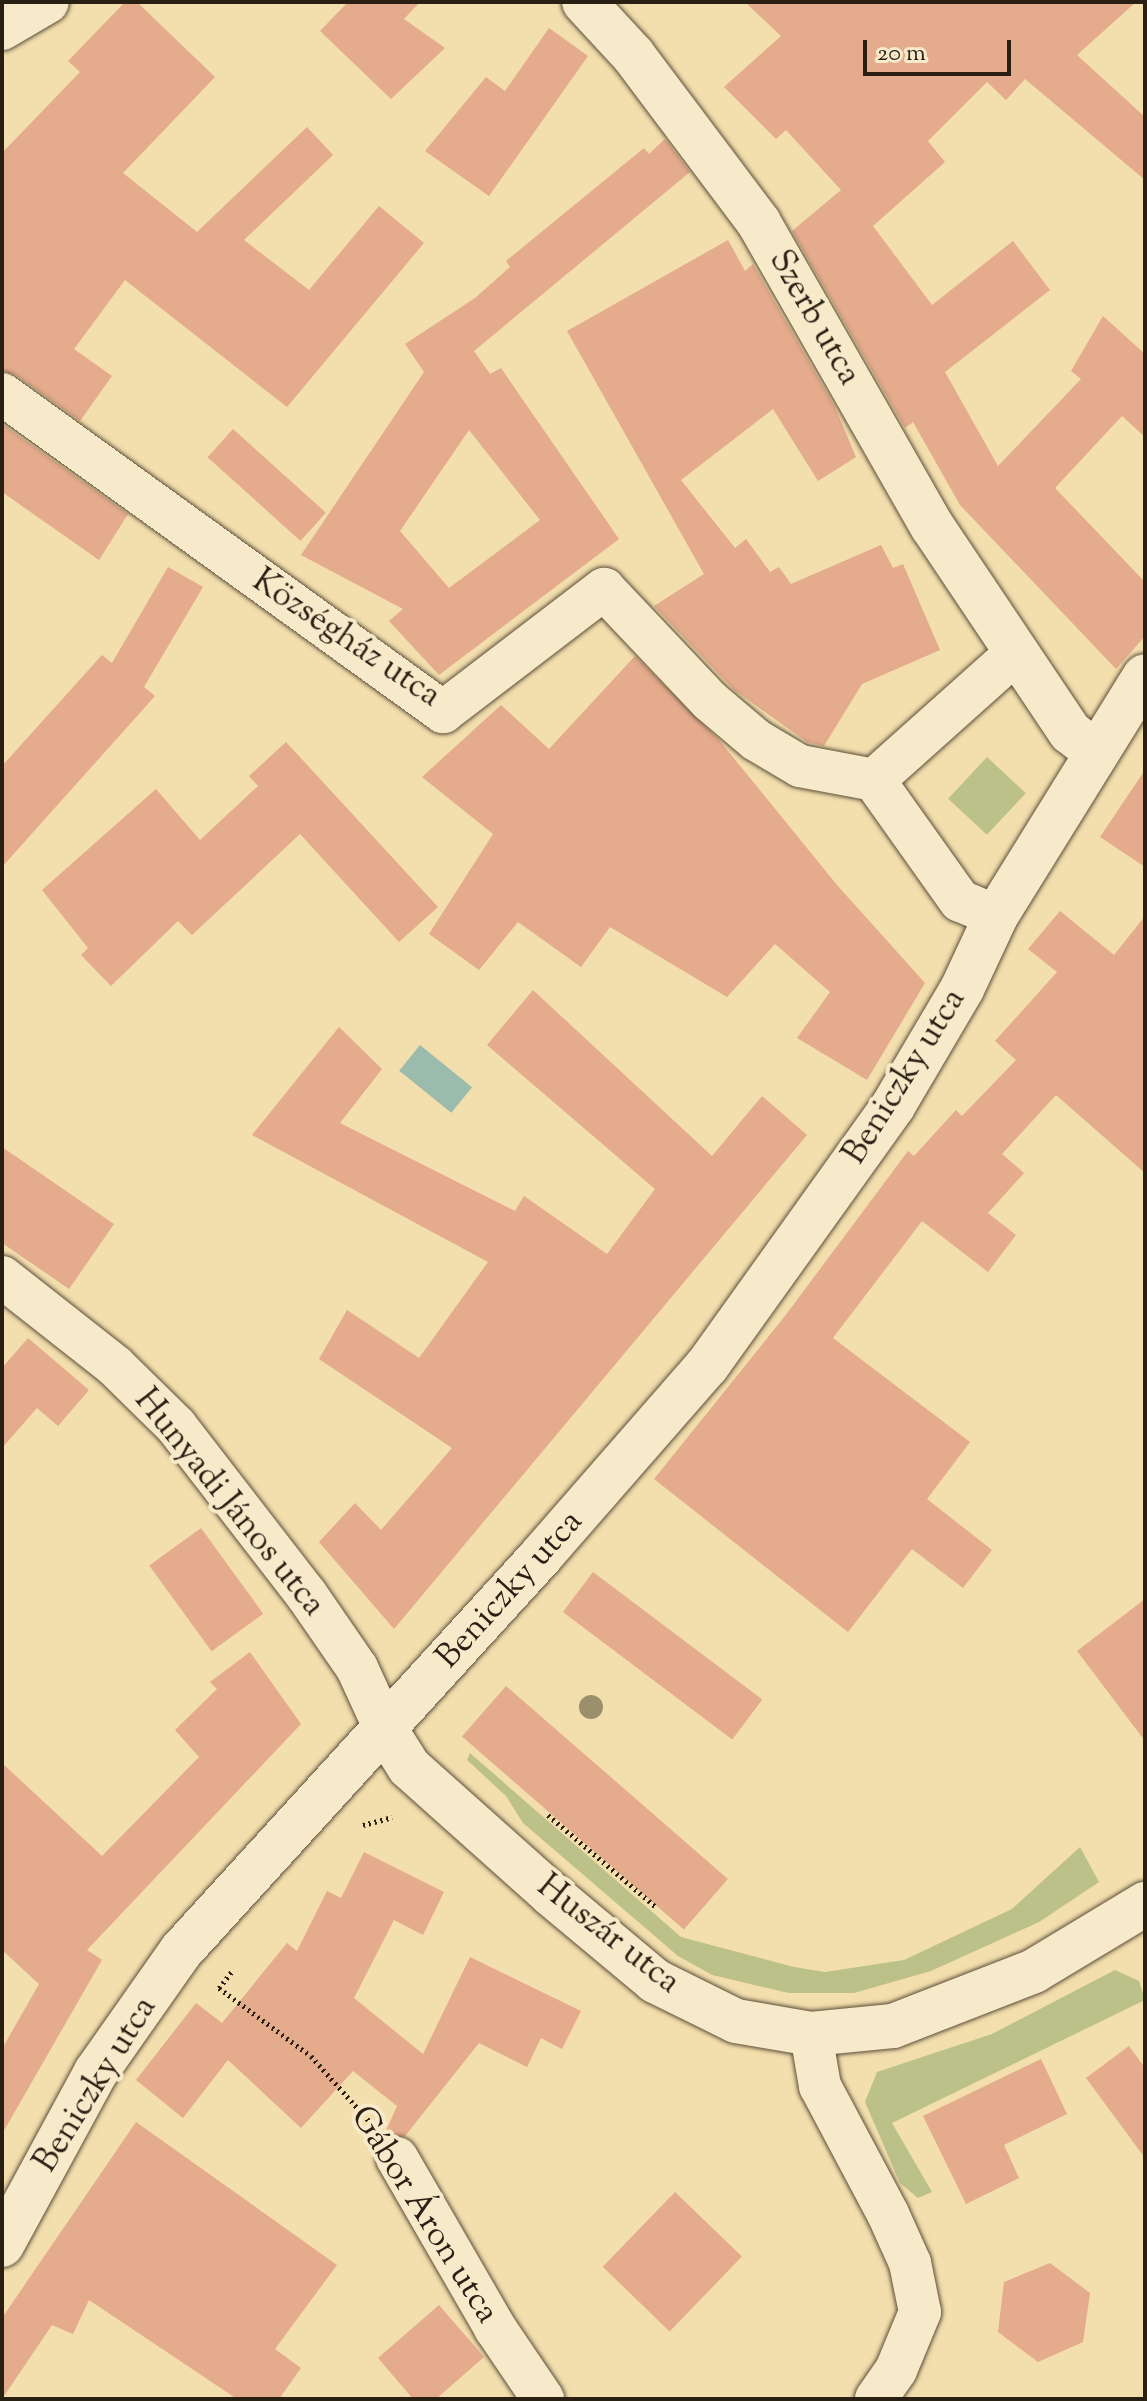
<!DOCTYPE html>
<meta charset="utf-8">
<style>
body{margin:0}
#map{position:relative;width:1147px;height:2401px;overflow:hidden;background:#f3dead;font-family:"Sorts Mill Goudy",serif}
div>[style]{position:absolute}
.green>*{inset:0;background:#bcc189;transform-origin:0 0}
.water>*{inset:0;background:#9bbcac;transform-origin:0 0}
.building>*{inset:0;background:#e4ab8c;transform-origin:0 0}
.path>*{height:5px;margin-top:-2.5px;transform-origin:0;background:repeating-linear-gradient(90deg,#291f13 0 2px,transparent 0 6px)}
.roads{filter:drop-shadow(0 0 2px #5c4f3a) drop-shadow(0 0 2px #5c4f3a)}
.street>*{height:42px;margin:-21px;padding:0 21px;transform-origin:21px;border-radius:21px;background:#f7eaca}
.secondary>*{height:44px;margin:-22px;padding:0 22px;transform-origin:22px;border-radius:22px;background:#f7eaca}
.trees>*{width:24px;height:24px;margin:-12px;border-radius:50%;background:#9c906c}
span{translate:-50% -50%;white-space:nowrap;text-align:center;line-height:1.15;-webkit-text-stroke:8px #f7eaca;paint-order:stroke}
.street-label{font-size:34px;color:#291f13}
.frame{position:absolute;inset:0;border:4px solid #291f13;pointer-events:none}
.scale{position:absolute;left:863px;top:40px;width:148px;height:36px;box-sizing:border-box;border:4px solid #291f13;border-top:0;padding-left:10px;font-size:24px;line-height:28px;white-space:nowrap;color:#291f13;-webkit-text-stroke:6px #f7eaca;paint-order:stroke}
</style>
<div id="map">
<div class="green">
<i style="left:987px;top:757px;width:53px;height:57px;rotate:43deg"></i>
<i style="clip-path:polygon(470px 1753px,681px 1937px,794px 1967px,825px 1972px,904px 1960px,1012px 1909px,1080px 1847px,1099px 1882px,1039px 1922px,931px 1971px,854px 1993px,789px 1993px,712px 1975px,678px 1956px,523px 1823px,506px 1796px,467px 1760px)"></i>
<i style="clip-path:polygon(1115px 1970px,1139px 1981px,1145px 2000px,892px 2123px,932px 2192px,918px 2198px,900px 2183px,865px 2102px,877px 2072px,992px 2034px)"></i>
</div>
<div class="water">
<i style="left:420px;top:1045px;width:67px;height:33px;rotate:39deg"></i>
</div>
<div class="building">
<i style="clip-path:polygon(125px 2px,137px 2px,215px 77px,123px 173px,197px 232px,307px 127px,333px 155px,244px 240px,309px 290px,379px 206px,424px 243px,287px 407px,125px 280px,74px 349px,112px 376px,80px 421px,16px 375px,2px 370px,2px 153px,80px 72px,68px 61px)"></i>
<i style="clip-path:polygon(348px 2px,420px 2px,404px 19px,445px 48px,391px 99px,320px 31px)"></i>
<i style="clip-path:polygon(745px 2px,1136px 2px,1077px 55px,1145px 117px,1145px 180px,1025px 79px,1006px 100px,987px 82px,928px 141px,945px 162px,873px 226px,932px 305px,1013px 241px,1050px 290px,945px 372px,998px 466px,1081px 379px,1071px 371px,1103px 316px,1145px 354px,1145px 437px,1122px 416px,1055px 488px,1145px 582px,1145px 636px,1116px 669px,960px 505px,913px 422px,905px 428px,792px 231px,841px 190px,786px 130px,776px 139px,724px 87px,781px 36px)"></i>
<i style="clip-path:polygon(549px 28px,588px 56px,489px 196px,425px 151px,486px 77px,505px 91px)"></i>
<i style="clip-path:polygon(evenodd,665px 139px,690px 172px,474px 351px,490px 374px,501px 368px,619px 539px,439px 675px,389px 621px,403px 609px,301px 555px,424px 372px,405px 344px,475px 298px,510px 267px,506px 261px,644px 148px,649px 154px,665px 139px,469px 430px,540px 520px,449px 588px,400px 531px,469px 430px)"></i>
<i style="clip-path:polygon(728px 240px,745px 271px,753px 264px,834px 405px,856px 457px,818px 481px,773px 409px,681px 480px,735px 548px,746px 539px,770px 572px,779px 567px,791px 584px,881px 545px,893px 568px,903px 564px,940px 650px,862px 684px,824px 746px,807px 742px,733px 689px,654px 606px,704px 574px,567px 331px)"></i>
<i style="clip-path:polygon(2px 424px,128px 514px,99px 560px,2px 492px)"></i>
<i style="left:233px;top:429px;width:125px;height:38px;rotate:42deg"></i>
<i style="clip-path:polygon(168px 567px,203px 587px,144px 687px,155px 696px,2px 867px,2px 766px,102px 655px,112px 663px)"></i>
<i style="clip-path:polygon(635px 656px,719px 740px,837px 885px,925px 983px,867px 1080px,797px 1038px,830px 992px,775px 944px,727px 997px,610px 927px,581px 967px,518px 922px,479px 970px,429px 934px,493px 834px,422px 777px,501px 705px,549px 749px)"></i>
<i style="clip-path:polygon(286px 742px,438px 907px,399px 942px,300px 834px,192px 935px,178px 921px,111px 986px,81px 955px,88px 948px,42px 890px,156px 789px,200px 840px,258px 786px,249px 776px)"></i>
<i style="clip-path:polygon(1145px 770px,1145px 867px,1100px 837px)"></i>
<i style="clip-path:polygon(1060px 911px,1114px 955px,1145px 916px,1145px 1173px,1056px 1095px,1002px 1154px,1024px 1173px,988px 1213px,1016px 1235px,988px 1272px,922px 1221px,833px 1338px,970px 1442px,927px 1499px,992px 1550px,963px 1588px,912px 1549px,848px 1632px,654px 1479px,785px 1316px,908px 1151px,914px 1156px,956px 1110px,962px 1116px,1016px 1060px,995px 1041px,1057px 972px,1028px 949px)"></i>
<i style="clip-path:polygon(533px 990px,712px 1156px,762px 1096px,807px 1135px,394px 1629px,319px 1542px,355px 1503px,381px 1530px,452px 1448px,319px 1359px,347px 1310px,419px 1358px,488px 1262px,252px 1135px,339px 1027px,382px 1069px,340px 1123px,515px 1211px,524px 1196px,607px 1254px,655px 1189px,487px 1045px)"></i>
<i style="clip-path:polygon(2px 1147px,114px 1224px,69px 1289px,2px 1243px)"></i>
<i style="clip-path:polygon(28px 1338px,89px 1390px,58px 1426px,37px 1408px,2px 1448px,2px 1368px)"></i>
<i style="left:201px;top:1528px;width:106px;height:64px;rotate:54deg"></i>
<i style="left:593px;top:1572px;width:212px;height:50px;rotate:37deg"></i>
<i style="clip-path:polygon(1145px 1599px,1145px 1741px,1077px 1651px)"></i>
<i style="clip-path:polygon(250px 1652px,301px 1724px,87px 1950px,102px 1960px,2px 2134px,2px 2049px,39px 1984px,2px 1950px,2px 1763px,102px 1856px,199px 1757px,175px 1730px,217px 1689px,210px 1682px)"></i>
<i style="left:506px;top:1686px;width:294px;height:67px;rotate:41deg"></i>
<i style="clip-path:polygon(364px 1852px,444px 1892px,423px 1935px,394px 1920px,354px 1998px,423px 2054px,470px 1957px,581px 2011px,562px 2049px,541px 2038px,527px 2067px,479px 2043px,405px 2136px,381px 2142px,397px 2106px,353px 2071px,301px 2128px,228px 2060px,183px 2118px,136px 2080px,196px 2003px,222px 2023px,287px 1943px,297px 1951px,327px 1891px,341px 1898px)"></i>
<i style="clip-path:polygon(1129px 2046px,1145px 2068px,1145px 2158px,1086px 2078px)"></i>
<i style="clip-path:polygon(1041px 2059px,1067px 2114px,1004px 2145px,1019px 2178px,966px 2204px,923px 2116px)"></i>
<i style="clip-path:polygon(136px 2122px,337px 2265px,275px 2349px,301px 2368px,279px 2399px,237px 2399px,89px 2300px,73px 2334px,52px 2325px,2px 2399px,2px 2318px)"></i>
<i style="left:675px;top:2192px;width:93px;height:104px;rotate:44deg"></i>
<i style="clip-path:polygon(1050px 2263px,1090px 2293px,1083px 2342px,1038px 2362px,998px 2332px,1004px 2282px)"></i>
<i style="clip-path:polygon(439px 2305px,484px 2357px,436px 2399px,413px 2399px,378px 2358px)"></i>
</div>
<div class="path">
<i style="left:548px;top:1815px;width:142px;rotate:40.4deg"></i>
<i style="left:363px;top:1825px;width:30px;rotate:-15deg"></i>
<i style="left:219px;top:1988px;width:23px;rotate:-52deg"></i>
<i style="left:219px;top:1988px;width:114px;rotate:36.5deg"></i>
<i style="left:311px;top:2056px;width:87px;rotate:48.3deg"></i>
</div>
<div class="roads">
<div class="street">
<i style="left:2px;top:29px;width:53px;rotate:-30.4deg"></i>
<i style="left:2px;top:394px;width:544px;rotate:35.79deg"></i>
<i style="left:443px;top:712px;width:203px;rotate:-37.4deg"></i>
<i style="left:604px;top:589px;width:154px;rotate:46.6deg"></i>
<i style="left:710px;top:701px;width:60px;rotate:40.3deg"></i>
<i style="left:756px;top:740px;width:51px;rotate:30.6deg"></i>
<i style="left:800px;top:766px;width:75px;rotate:10.7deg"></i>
<i style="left:996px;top:916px;width:39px;rotate:-157deg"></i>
<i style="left:960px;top:901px;width:148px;rotate:-125.4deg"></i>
<i style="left:874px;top:780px;width:191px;rotate:-41.8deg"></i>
<i style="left:2px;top:1277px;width:144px;rotate:38.2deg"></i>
<i style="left:115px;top:1366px;width:86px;rotate:44.5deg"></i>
<i style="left:176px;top:1426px;width:212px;rotate:52.3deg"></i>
<i style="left:306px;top:1594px;width:90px;rotate:55.4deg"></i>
<i style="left:357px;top:1668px;width:67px;rotate:65.3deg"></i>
<i style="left:811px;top:2034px;width:53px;rotate:80.2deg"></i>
<i style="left:820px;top:2086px;width:145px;rotate:62deg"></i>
<i style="left:888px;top:2214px;width:54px;rotate:65.8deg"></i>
<i style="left:910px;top:2263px;width:50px;rotate:78.5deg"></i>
<i style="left:920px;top:2312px;width:63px;rotate:112.5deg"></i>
<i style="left:896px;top:2370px;width:35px;rotate:125deg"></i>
<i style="left:397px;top:2158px;width:196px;rotate:60deg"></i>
<i style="left:495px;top:2328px;width:86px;rotate:55.9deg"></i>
</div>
<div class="secondary">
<i style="left:584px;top:2px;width:72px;rotate:47.2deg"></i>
<i style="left:633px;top:55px;width:210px;rotate:53.1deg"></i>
<i style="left:759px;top:223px;width:349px;rotate:60.3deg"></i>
<i style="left:932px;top:526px;width:248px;rotate:56.2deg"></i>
<i style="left:1070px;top:732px;width:34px;rotate:38deg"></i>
<i style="left:385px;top:1729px;width:45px;rotate:57.7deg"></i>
<i style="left:409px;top:1767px;width:191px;rotate:41.8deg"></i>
<i style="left:551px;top:1894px;width:136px;rotate:39.9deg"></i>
<i style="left:655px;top:1981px;width:90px;rotate:26.3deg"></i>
<i style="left:736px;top:2021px;width:76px;rotate:9.8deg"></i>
<i style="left:811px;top:2034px;width:82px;rotate:-5.6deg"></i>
<i style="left:893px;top:2026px;width:151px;rotate:-21.3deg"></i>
<i style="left:1034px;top:1971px;width:130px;rotate:-31.1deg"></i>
<i style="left:2px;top:2245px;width:197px;rotate:-61.5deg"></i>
<i style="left:96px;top:2072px;width:148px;rotate:-54.9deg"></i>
<i style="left:181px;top:1951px;width:534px;rotate:-47.65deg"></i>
<i style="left:541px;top:1556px;width:252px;rotate:-48.9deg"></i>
<i style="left:707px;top:1366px;width:320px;rotate:-54.4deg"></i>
<i style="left:893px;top:1106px;width:136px;rotate:-59.5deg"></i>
<i style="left:962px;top:989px;width:81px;rotate:-65deg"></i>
<i style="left:996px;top:916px;width:282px;rotate:-58.2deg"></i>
</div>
</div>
<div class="trees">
<i style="left:591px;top:1707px"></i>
</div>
<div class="street-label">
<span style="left:814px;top:318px;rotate:60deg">Szerb utca</span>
<span style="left:346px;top:639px;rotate:34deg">Községház utca</span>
<span style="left:905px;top:1077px;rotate:-58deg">Beniczky utca</span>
<span style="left:229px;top:1503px;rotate:51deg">Hunyadi János utca</span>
<span style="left:510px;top:1590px;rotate:-48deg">Beniczky utca</span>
<span style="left:608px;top:1935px;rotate:38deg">Huszár utca</span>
<span style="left:96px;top:2085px;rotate:-58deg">Beniczky utca</span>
<span style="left:424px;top:2215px;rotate:58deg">Gábor Áron utca</span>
</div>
<div class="frame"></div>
<div class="scale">20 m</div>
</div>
